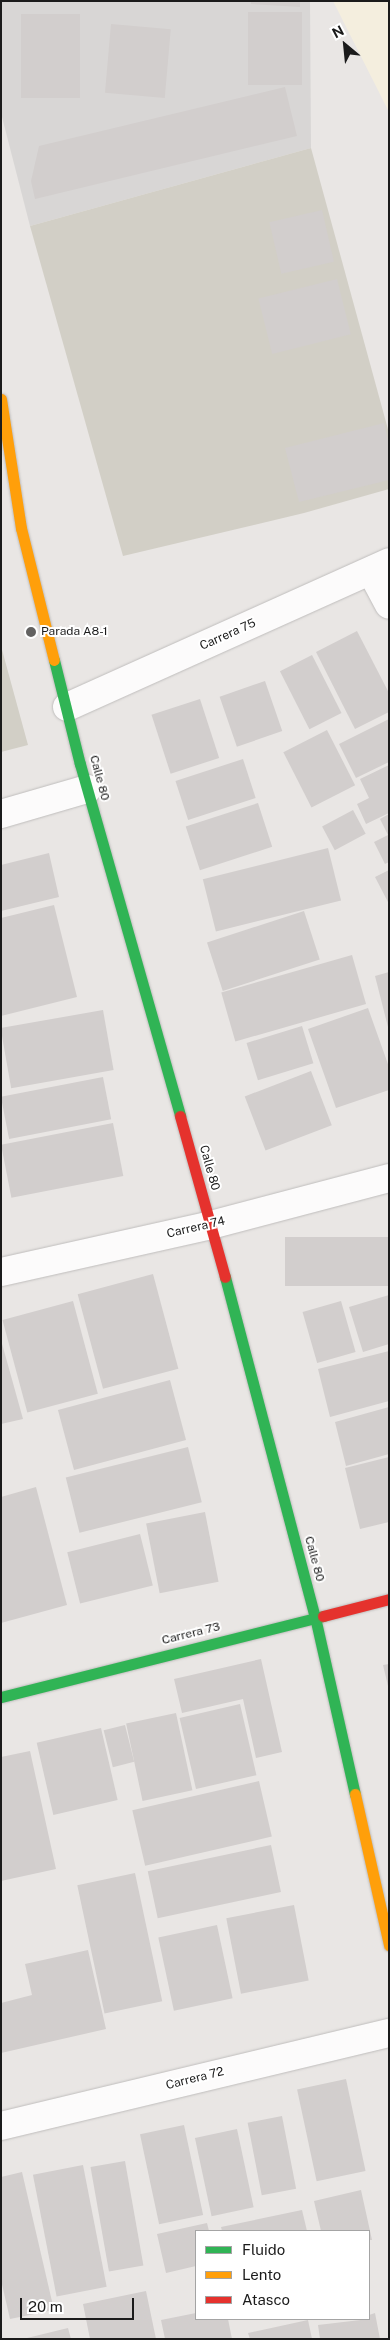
<!DOCTYPE html>
<style>
body{margin:0}
#map{position:relative;width:390px;height:2340px;overflow:hidden;background:#e9e6e4;font-family:"Public Sans",sans-serif}
div>[style]{position:absolute}
.residential>*{inset:0;background:#d8d6d5}
.education>*{inset:0;background:#f4eede}
.construction>*{inset:0;background:#d2cfc6}
.building>*{inset:0;background:#d2cecd;transform-origin:0 0}
.roads{filter:drop-shadow(0 0 1px #bfbdbc) drop-shadow(0 0 1px #bfbdbc)}
.street>*{height:28px;margin:-14px;padding:0 14px;transform-origin:14px;border-radius:14px;background:#fcfbfb}
.fast>*{height:11px;margin:-5.5px;padding:0 5.5px;transform-origin:5.5px;border-radius:5.5px;background:#30b455}
.slow>*{height:11px;margin:-5.5px;padding:0 5.5px;transform-origin:5.5px;border-radius:5.5px;background:#ff9f0a}
.jam>*{height:11px;margin:-5.5px;padding:0 5.5px;transform-origin:5.5px;border-radius:5.5px;background:#e5322d}
.dots>*{width:14px;height:14px;translate:-50% -50%;box-sizing:border-box;border:2px solid #fff;border-radius:50%}
span{translate:-50% -50%;white-space:nowrap;text-align:center;line-height:1.15;-webkit-text-stroke:4px #fff;paint-order:stroke}
.poi-label{font-size:12px;color:#1b1b1b}
.left{translate:0 -50%;text-align:left}
.street-label{font-size:12px;color:#1b1b1b}
.frame{position:absolute;inset:0;border:2px solid #1b1b1b;pointer-events:none}
.legend{position:absolute;left:195px;top:2230px;width:175px;height:90px;box-sizing:border-box;background:#fff;border:1px solid #a4a4a4;margin:0;padding:6px 9px;list-style:none;font-size:15px;color:#1b1b1b}
.legend li{display:flex;align-items:center;gap:10px;height:25px}
.legend b{width:25px;border:1px solid #a4a4a4}
.north{position:absolute;left:320px;top:20px;width:50px;height:50px;-webkit-text-stroke:4px #fff;paint-order:stroke;rotate:332deg;font-size:14px;font-weight:700;line-height:20px;text-align:center;color:#1b1b1b}
.north::after{content:'';display:block;margin:auto;width:18px;height:22px;background:#1b1b1b;clip-path:polygon(50% 0,100% 100%,50% 72%,0 100%)}
.scale{position:absolute;left:20px;top:2298px;width:114px;height:22px;box-sizing:border-box;border:2px solid #1b1b1b;border-top:0;padding-left:6px;font-size:15px;line-height:18px;white-space:nowrap;color:#1b1b1b;-webkit-text-stroke:4px #fff;paint-order:stroke}
</style>
<div id="map">
<div class="residential">
<i style="clip-path:polygon(1px 1px,310px 1px,311px 148px,30px 226px,1px 113px)"></i>
</div>
<div class="education">
<i style="clip-path:polygon(333px 1px,389px 1px,389px 112px)"></i>
</div>
<div class="construction">
<i style="clip-path:polygon(311px 148px,389px 433px,389px 489px,304px 513px,123px 556px,30px 226px)"></i>
<i style="clip-path:polygon(1px 646px,28px 745px,1px 752px)"></i>
</div>
<div class="building">
<i style="clip-path:polygon(251px 1px,300px 1px,300px 7px,251px 4px)"></i>
<i style="left:248px;top:12px;width:54px;height:73px"></i>
<i style="left:21px;top:14px;width:59px;height:84px"></i>
<i style="left:111px;top:24px;width:60px;height:69px;rotate:5deg"></i>
<i style="clip-path:polygon(285px 87px,297px 136px,35px 199px,31px 181px,39px 146px)"></i>
<i style="left:322px;top:210px;width:53px;height:54px;rotate:77deg"></i>
<i style="left:337px;top:279px;width:57px;height:81px;rotate:76deg"></i>
<i style="clip-path:polygon(384px 423px,389px 444px,389px 480px,299px 502px,285px 448px)"></i>
<i style="clip-path:polygon(357px 631px,389px 693px,389px 712px,355px 729px,316px 652px)"></i>
<i style="left:312px;top:655px;width:65px;height:36px;rotate:63deg"></i>
<i style="left:265px;top:681px;width:53px;height:48px;rotate:71deg"></i>
<i style="left:200px;top:699px;width:62px;height:51px;rotate:72deg"></i>
<i style="clip-path:polygon(389px 719px,389px 762px,356px 778px,339px 744px)"></i>
<i style="left:327px;top:730px;width:62px;height:49px;rotate:63deg"></i>
<i style="left:243px;top:759px;width:41px;height:71px;rotate:72deg"></i>
<i style="clip-path:polygon(389px 765px,389px 813px,366px 824px,357px 804px,369px 798px,360px 779px)"></i>
<i style="left:258px;top:803px;width:46px;height:76px;rotate:72deg"></i>
<i style="left:353px;top:810px;width:27px;height:35px;rotate:62deg"></i>
<i style="clip-path:polygon(389px 814px,389px 862px,385px 864px,374px 842px,388px 835px,380px 819px)"></i>
<i style="left:328px;top:848px;width:54px;height:129px;rotate:76deg"></i>
<i style="clip-path:polygon(49px 853px,59px 897px,1px 911px,1px 865px)"></i>
<i style="clip-path:polygon(389px 870px,389px 904px,375px 877px)"></i>
<i style="clip-path:polygon(54px 905px,77px 997px,1px 1016px,1px 918px)"></i>
<i style="left:304px;top:911px;width:51px;height:102px;rotate:72deg"></i>
<i style="left:352px;top:955px;width:51px;height:136px;rotate:74deg"></i>
<i style="clip-path:polygon(389px 972px,389px 1027px,388px 1027px,375px 976px)"></i>
<i style="clip-path:polygon(368px 1008px,389px 1067px,389px 1090px,336px 1108px,308px 1029px)"></i>
<i style="left:103px;top:1010px;width:61px;height:104px;rotate:80deg"></i>
<i style="left:302px;top:1026px;width:39px;height:58px;rotate:73deg"></i>
<i style="left:311px;top:1071px;width:58px;height:71px;rotate:69deg"></i>
<i style="left:103px;top:1077px;width:43px;height:104px;rotate:79deg"></i>
<i style="left:113px;top:1123px;width:54px;height:114px;rotate:79deg"></i>
<i style="left:389px;top:1237px;width:49px;height:104px;rotate:90deg"></i>
<i style="left:153px;top:1274px;width:98px;height:78px;rotate:75deg"></i>
<i style="clip-path:polygon(389px 1295px,389px 1344px,363px 1352px,349px 1307px)"></i>
<i style="left:73px;top:1301px;width:96px;height:73px;rotate:75deg"></i>
<i style="left:341px;top:1301px;width:53px;height:40px;rotate:74deg"></i>
<i style="clip-path:polygon(1px 1340px,23px 1419px,1px 1424px)"></i>
<i style="clip-path:polygon(389px 1351px,389px 1401px,330px 1417px,318px 1369px)"></i>
<i style="left:170px;top:1380px;width:62px;height:116px;rotate:75deg"></i>
<i style="clip-path:polygon(389px 1407px,389px 1454px,346px 1466px,335px 1422px)"></i>
<i style="left:188px;top:1447px;width:57px;height:126px;rotate:76deg"></i>
<i style="clip-path:polygon(389px 1457px,389px 1522px,360px 1529px,345px 1468px)"></i>
<i style="clip-path:polygon(36px 1487px,67px 1605px,1px 1623px,1px 1497px)"></i>
<i style="left:205px;top:1512px;width:71px;height:60px;rotate:79deg"></i>
<i style="left:140px;top:1534px;width:53px;height:75px;rotate:76deg"></i>
<i style="clip-path:polygon(261px 1659px,282px 1752px,256px 1758px,243px 1699px,182px 1713px,174px 1679px)"></i>
<i style="clip-path:polygon(389px 1664px,389px 1686px,388px 1686px,383px 1665px)"></i>
<i style="left:240px;top:1704px;width:73px;height:62px;rotate:77deg"></i>
<i style="left:176px;top:1713px;width:79px;height:51px;rotate:78deg"></i>
<i style="left:125px;top:1725px;width:38px;height:22px;rotate:76deg"></i>
<i style="left:101px;top:1728px;width:74px;height:66px;rotate:77deg"></i>
<i style="clip-path:polygon(30px 1751px,56px 1869px,1px 1881px,1px 1757px)"></i>
<i style="left:259px;top:1781px;width:57px;height:130px;rotate:77deg"></i>
<i style="left:271px;top:1845px;width:48px;height:126px;rotate:78deg"></i>
<i style="left:135px;top:1873px;width:131px;height:59px;rotate:78deg"></i>
<i style="left:294px;top:1905px;width:77px;height:69px;rotate:79deg"></i>
<i style="left:217px;top:1925px;width:75px;height:60px;rotate:78deg"></i>
<i style="clip-path:polygon(88px 1950px,106px 2029px,1px 2053px,1px 2003px,32px 1995px,25px 1964px)"></i>
<i style="left:346px;top:2079px;width:94px;height:50px;rotate:78deg"></i>
<i style="left:282px;top:2116px;width:74px;height:35px;rotate:79deg"></i>
<i style="left:184px;top:2125px;width:92px;height:45px;rotate:78deg"></i>
<i style="left:237px;top:2129px;width:80px;height:43px;rotate:78deg"></i>
<i style="left:125px;top:2161px;width:106px;height:35px;rotate:80deg"></i>
<i style="left:83px;top:2165px;width:124px;height:51px;rotate:79deg"></i>
<i style="clip-path:polygon(22px 2172px,54px 2310px,10px 2319px,1px 2280px,1px 2177px)"></i>
<i style="clip-path:polygon(361px 2190px,372px 2240px,369px 2240px,369px 2231px,321px 2231px,314px 2201px)"></i>
<i style="clip-path:polygon(302px 2210px,307px 2231px,222px 2231px,221px 2227px)"></i>
<i style="clip-path:polygon(207px 2223px,209px 2231px,196px 2231px,196px 2266px,166px 2273px,157px 2234px)"></i>
<i style="clip-path:polygon(146px 2291px,156px 2339px,90px 2339px,83px 2304px)"></i>
<i style="clip-path:polygon(196px 2313px,196px 2319px,228px 2319px,232px 2339px,165px 2339px,161px 2320px)"></i>
<i style="clip-path:polygon(375px 2313px,380px 2339px,320px 2339px,318px 2325px,369px 2319px,369px 2315px)"></i>
<i style="clip-path:polygon(308px 2320px,312px 2339px,250px 2339px,248px 2333px)"></i>
<i style="clip-path:polygon(68px 2328px,71px 2339px,27px 2339px,27px 2338px)"></i>
</div>
<div class="roads">
<div class="street">
<i style="left:371px;top:571px;width:38px;rotate:62deg"></i>
<i style="left:67px;top:707px;width:353px;rotate:-24.2deg"></i>
<i style="left:1px;top:814px;width:90px;rotate:-16.2deg"></i>
<i style="left:1px;top:1272px;width:215px;rotate:-12.6deg"></i>
<i style="left:211px;top:1225px;width:184px;rotate:-14.8deg"></i>
<i style="left:1px;top:2126px;width:399px;rotate:-13.5deg"></i>
</div>
<div class="fast">
<i style="left:54px;top:660px;width:107px;rotate:76deg"></i>
<i style="left:80px;top:764px;width:366px;rotate:74.1deg"></i>
<i style="left:225px;top:1277px;width:352px;rotate:75.2deg"></i>
<i style="left:315px;top:1617px;width:181px;rotate:77.3deg"></i>
<i style="left:1px;top:1697px;width:332px;rotate:-14.1deg"></i>
</div>
<div class="slow">
<i style="left:1px;top:399px;width:131px;rotate:81.2deg"></i>
<i style="left:21px;top:528px;width:136px;rotate:76deg"></i>
<i style="left:355px;top:1794px;width:155px;rotate:77.3deg"></i>
</div>
<div class="jam">
<i style="left:180px;top:1116px;width:167px;rotate:74.4deg"></i>
<i style="left:323px;top:1616px;width:68px;rotate:-14.4deg"></i>
</div>
</div>
<div class="dots">
<i style="left:31px;top:632px;background:#636261"></i>
</div>
<div class="poi-label">
<span class="left" style="left:41px;top:632px">Parada A8-1</span>
</div>
<div class="street-label">
<span style="left:228px;top:635px;rotate:-24deg">Carrera 75</span>
<span style="left:99px;top:778px;rotate:75deg">Calle 80</span>
<span style="left:209px;top:1168px;rotate:74deg">Calle 80</span>
<span style="left:196px;top:1228px;rotate:-13deg">Carrera 74</span>
<span style="left:314px;top:1559px;rotate:75deg">Calle 80</span>
<span style="left:191px;top:1634px;rotate:-14deg">Carrera 73</span>
<span style="left:195px;top:2079px;rotate:-14deg">Carrera 72</span>
</div>
<div class="frame"></div>
<ul class="legend">
<li><b style="height:6px;background:#30b455"></b>Fluido</li>
<li><b style="height:6px;background:#ff9f0a"></b>Lento</li>
<li><b style="height:6px;background:#e5322d"></b>Atasco</li>
</ul>
<div class="north">N</div>
<div class="scale">20 m</div>
</div>
